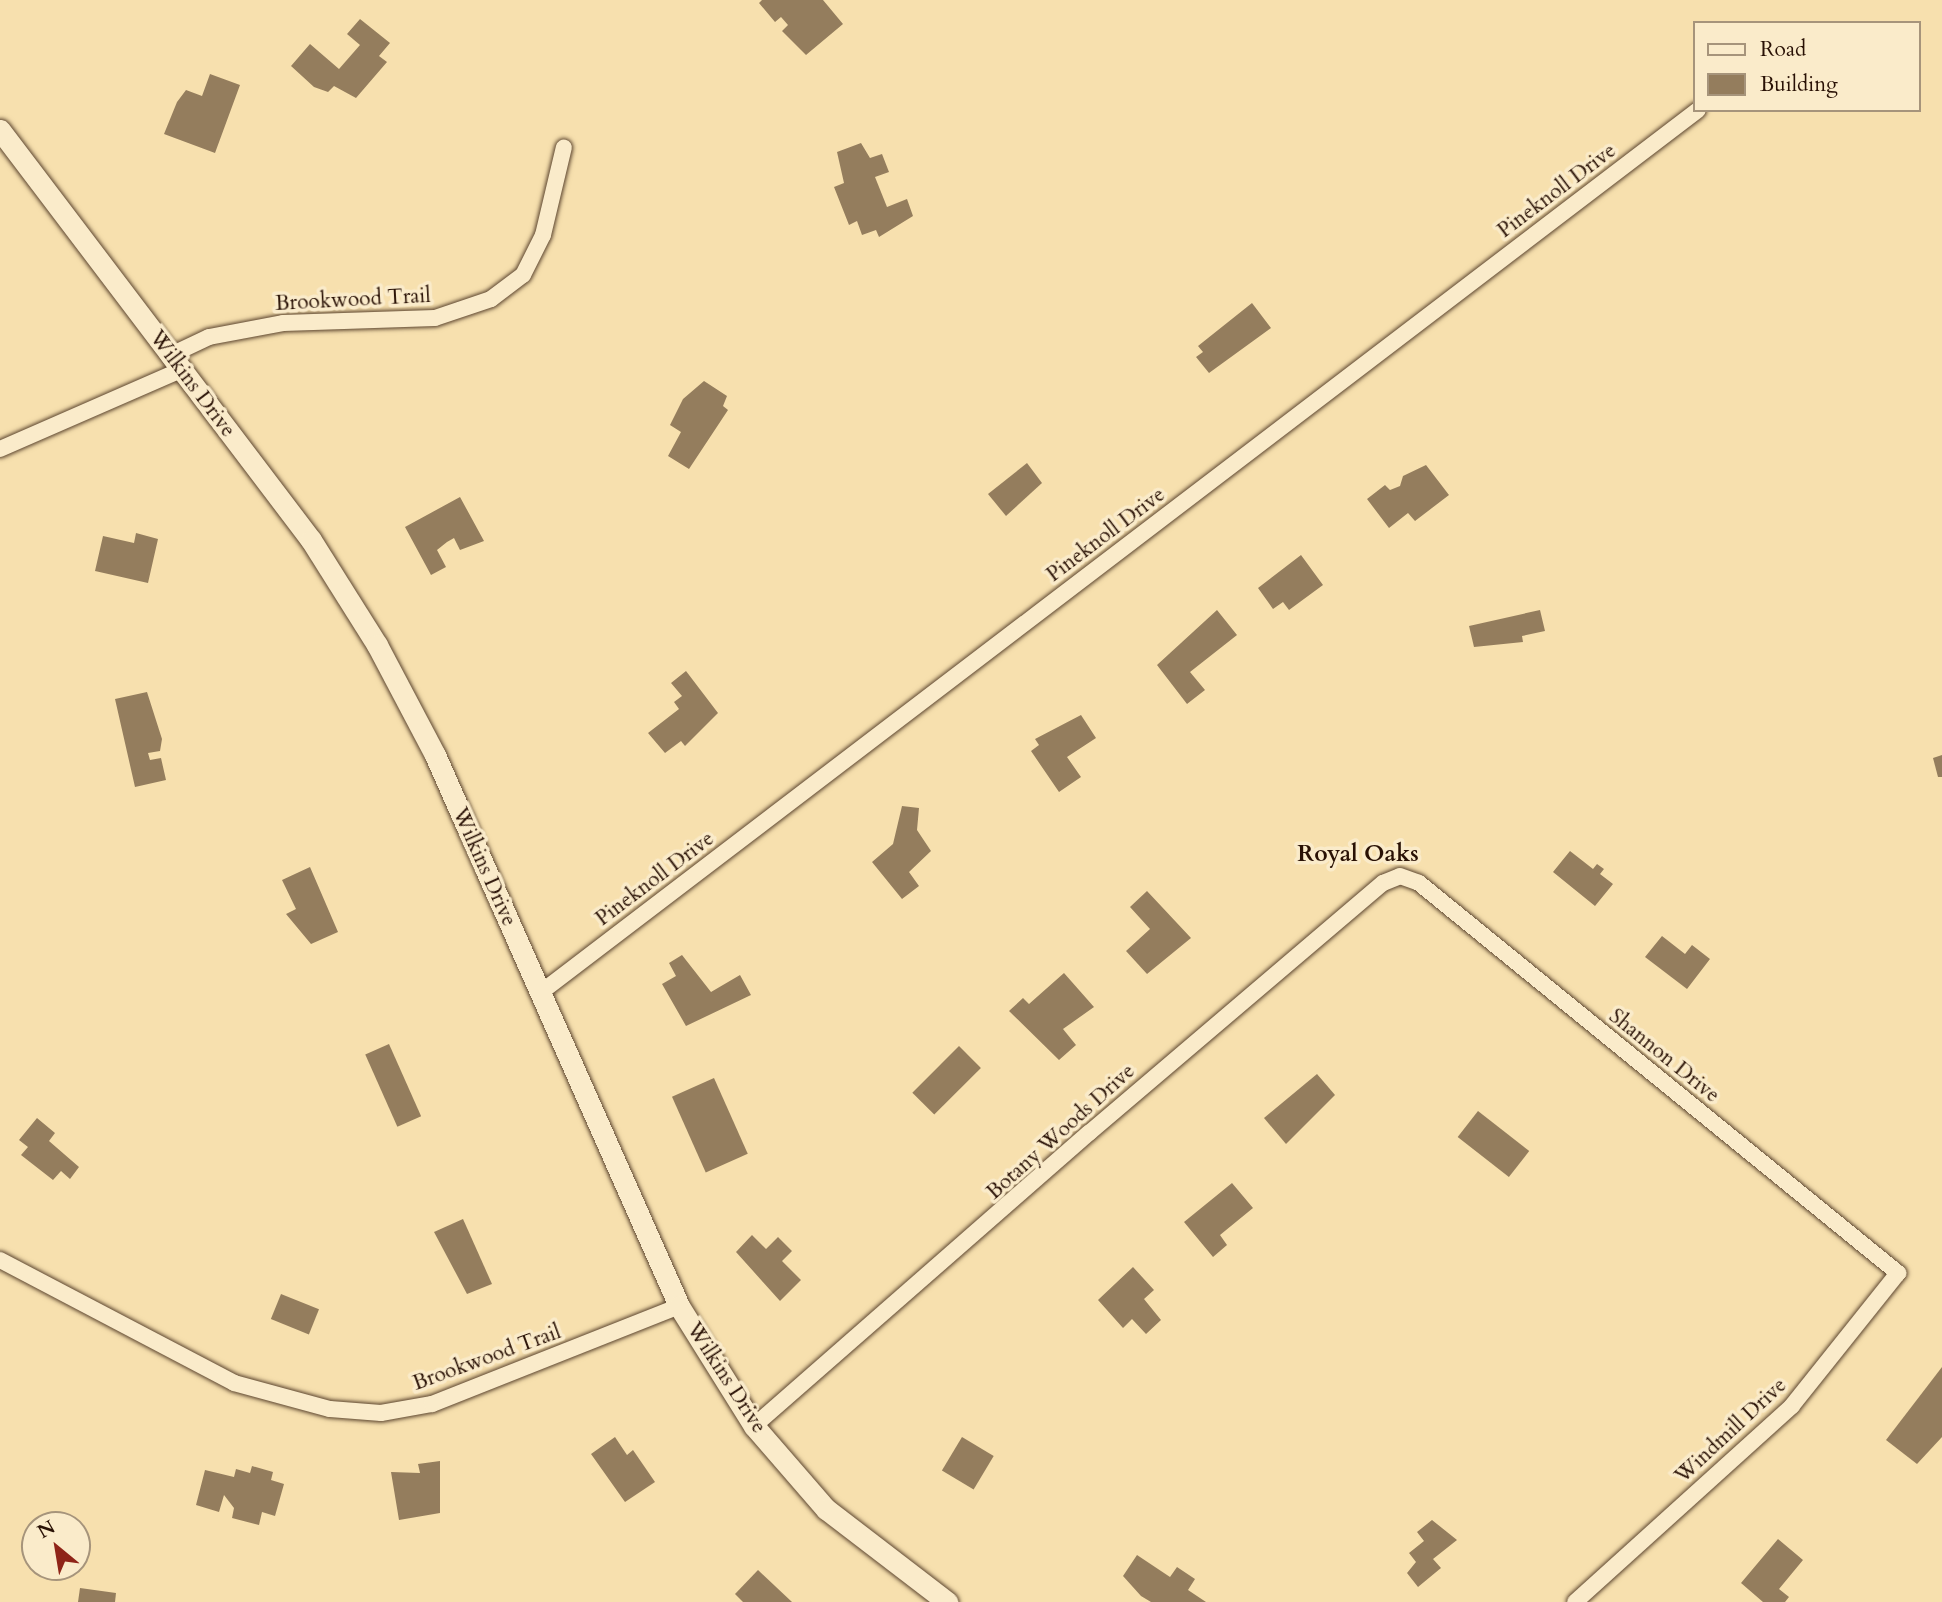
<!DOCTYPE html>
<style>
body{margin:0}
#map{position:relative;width:1942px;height:1602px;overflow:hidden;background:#f7e0ae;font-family:Cardo,serif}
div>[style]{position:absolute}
.building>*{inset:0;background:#947d5d;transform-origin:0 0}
.roads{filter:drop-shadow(0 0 2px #5c452f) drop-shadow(0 0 2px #5c452f)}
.street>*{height:16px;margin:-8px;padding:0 8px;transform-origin:8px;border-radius:8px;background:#faebca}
.secondary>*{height:21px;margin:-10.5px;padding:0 10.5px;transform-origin:10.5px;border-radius:10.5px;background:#faebca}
span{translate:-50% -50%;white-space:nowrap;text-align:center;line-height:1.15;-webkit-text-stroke:7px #faebca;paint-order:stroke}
.street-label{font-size:21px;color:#291105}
.neighbourhood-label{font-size:23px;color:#291105;font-weight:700}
.legend{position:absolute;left:1693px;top:21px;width:228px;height:91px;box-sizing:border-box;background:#faebca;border:2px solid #a6947b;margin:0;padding:9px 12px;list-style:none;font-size:21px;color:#291105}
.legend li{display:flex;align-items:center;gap:14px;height:35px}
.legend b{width:35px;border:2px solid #a6947b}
.north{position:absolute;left:21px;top:1511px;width:70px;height:70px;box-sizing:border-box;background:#faebca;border:2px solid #a6947b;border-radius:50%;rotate:330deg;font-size:19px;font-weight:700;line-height:28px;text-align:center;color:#291105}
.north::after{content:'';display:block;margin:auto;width:24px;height:32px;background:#8f2418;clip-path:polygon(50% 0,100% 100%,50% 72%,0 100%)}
</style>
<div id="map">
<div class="building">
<i style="clip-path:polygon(762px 0,823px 0,843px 24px,806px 55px,782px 31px,788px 25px,781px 17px,775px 22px,759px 3px)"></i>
<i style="clip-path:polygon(360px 19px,390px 43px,379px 56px,387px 62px,356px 98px,334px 86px,328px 92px,314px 87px,291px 66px,310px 44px,339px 69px,360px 45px,347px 34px)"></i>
<i style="clip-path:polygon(210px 74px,240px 85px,215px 153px,164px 134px,177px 102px,186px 90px,202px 96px)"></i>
<i style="clip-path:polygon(861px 143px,870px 158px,882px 154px,889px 172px,875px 177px,887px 207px,907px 199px,913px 216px,879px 237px,876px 230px,862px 235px,857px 221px,849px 225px,834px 187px,844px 183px,837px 152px)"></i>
<i style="clip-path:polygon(1252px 303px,1271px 328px,1209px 373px,1196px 357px,1203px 352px,1198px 346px)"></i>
<i style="clip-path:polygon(704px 381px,727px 396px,723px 406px,728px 410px,689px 469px,668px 456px,681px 432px,670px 425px,683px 399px)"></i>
<i style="clip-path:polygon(1027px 463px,1042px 483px,1006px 516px,988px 494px)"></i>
<i style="clip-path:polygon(1426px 465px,1449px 495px,1415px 521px,1408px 513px,1389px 528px,1367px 499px,1385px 485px,1390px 490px,1400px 486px,1403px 476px)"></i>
<i style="clip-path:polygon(460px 497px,484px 541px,460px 550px,454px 538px,447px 542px,437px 550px,446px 567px,431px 575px,405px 527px)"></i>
<i style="clip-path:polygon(136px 533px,158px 539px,148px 583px,95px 571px,103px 536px,134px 543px)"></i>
<i style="clip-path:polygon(1301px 555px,1323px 585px,1289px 610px,1283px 602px,1273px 609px,1258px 588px)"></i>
<i style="clip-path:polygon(1217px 610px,1237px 635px,1190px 672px,1205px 690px,1187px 704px,1157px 665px)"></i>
<i style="clip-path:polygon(1540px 610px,1545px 631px,1522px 636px,1523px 642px,1474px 647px,1469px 626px)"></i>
<i style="clip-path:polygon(686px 671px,718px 713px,685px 746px,681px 741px,665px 753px,648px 733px,679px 709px,674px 702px,682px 696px,671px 683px)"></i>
<i style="clip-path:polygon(147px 692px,162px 739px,160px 751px,148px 753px,150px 760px,161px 758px,166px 780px,135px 787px,115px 699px)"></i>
<i style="clip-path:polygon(1081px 715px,1096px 738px,1067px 757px,1081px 777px,1059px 792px,1031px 751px,1039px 745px,1035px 739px)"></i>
<i style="clip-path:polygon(1942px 755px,1942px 777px,1938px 777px,1933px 758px)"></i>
<i style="clip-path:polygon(902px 806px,919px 808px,917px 830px,931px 851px,909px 872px,919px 886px,902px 899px,872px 862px,893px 844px)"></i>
<i style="clip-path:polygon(1570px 851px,1593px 869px,1597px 864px,1604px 869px,1600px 874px,1613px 884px,1595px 906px,1553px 872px)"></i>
<i style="clip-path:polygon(310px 867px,338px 932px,311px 944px,286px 914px,296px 909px,282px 880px)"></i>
<i style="clip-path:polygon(1147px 891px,1191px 938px,1147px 974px,1126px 951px,1150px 929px,1130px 907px)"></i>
<i style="clip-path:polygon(1662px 936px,1685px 954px,1692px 945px,1710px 959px,1687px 989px,1645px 957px)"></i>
<i style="clip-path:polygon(682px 955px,711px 992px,740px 975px,751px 995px,686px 1026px,662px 984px,676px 976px,669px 963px)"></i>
<i style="clip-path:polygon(1064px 973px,1094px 1007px,1063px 1029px,1076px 1045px,1059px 1060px,1009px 1011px,1023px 998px,1029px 1004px)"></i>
<i style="left:389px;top:1044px;width:79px;height:26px;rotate:66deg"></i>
<i style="left:959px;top:1046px;width:31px;height:66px;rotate:45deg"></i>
<i style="clip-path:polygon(1317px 1074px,1335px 1095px,1286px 1144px,1264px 1118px)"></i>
<i style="left:714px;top:1078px;width:83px;height:46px;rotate:66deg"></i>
<i style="left:1478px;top:1111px;width:65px;height:33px;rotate:38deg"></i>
<i style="clip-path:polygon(37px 1118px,55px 1133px,49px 1141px,79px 1167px,70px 1179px,61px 1171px,53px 1180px,21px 1155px,28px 1147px,19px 1140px)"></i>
<i style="clip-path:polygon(1232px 1183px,1253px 1208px,1220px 1235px,1227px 1245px,1213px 1257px,1184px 1222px)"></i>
<i style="clip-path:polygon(463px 1219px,492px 1284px,467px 1294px,434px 1232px)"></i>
<i style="clip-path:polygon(752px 1235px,766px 1249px,778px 1237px,792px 1251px,782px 1261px,801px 1280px,780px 1301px,736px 1252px)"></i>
<i style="clip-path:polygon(1133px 1267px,1154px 1290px,1144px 1299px,1161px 1320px,1146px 1334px,1132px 1319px,1123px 1328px,1098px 1300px)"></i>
<i style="left:281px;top:1294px;width:41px;height:27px;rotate:22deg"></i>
<i style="clip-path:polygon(1942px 1367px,1942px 1437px,1917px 1464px,1886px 1440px)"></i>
<i style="clip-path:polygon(615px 1437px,627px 1455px,633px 1450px,655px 1482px,625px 1502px,591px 1454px)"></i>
<i style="left:962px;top:1437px;width:37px;height:39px;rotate:31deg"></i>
<i style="clip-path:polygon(440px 1461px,440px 1513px,399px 1520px,391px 1472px,420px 1473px,418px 1464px)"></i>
<i style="clip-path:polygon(252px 1466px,273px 1472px,271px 1480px,284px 1484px,275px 1516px,262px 1512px,259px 1525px,232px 1518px,234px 1508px,224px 1495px,219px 1512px,196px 1505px,205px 1470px,234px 1477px,236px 1469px,250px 1473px)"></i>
<i style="clip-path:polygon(1432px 1520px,1457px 1540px,1433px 1559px,1441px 1568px,1418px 1587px,1407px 1573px,1416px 1562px,1409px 1553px,1424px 1541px,1417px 1532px)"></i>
<i style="clip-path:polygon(1778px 1539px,1803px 1560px,1779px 1589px,1789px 1597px,1785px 1602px,1763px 1602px,1741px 1583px)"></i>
<i style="clip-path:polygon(1137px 1555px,1170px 1577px,1177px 1567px,1195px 1579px,1188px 1590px,1206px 1602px,1151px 1602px,1141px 1596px,1123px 1576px)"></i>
<i style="clip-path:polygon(758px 1570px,792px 1602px,743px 1602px,735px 1594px)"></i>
<i style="clip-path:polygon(80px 1588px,116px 1593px,115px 1602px,78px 1602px)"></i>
</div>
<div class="roads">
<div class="street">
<i style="left:171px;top:355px;width:42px;rotate:-25.3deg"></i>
<i style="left:209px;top:337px;width:75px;rotate:-10.7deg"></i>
<i style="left:283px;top:323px;width:152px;rotate:-1.9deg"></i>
<i style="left:435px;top:318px;width:59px;rotate:-18.7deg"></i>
<i style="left:491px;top:299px;width:40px;rotate:-37deg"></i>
<i style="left:523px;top:275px;width:45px;rotate:-63.4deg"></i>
<i style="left:543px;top:235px;width:90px;rotate:-76.6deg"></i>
<i style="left:0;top:449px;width:197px;rotate:-23.6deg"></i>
<i style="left:540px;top:993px;width:1456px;rotate:-37.33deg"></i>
<i style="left:0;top:1260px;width:264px;rotate:27.7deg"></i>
<i style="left:234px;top:1383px;width:99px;rotate:15.2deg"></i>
<i style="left:330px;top:1409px;width:51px;rotate:4.5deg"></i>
<i style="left:381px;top:1413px;width:52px;rotate:-10deg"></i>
<i style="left:432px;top:1404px;width:266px;rotate:-21.6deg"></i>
<i style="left:754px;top:1426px;width:445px;rotate:-41.2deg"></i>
<i style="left:1089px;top:1133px;width:386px;rotate:-40.4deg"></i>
<i style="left:1383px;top:883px;width:18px;rotate:-22deg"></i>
<i style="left:1400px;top:876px;width:20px;rotate:20deg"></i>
<i style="left:1419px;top:883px;width:618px;rotate:39.15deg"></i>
<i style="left:1898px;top:1273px;width:170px;rotate:128.6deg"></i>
<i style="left:1792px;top:1406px;width:292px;rotate:137.9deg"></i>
</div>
<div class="secondary">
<i style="left:0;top:130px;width:515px;rotate:52.82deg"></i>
<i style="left:311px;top:540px;width:124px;rotate:57.8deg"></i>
<i style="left:377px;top:645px;width:124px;rotate:62.2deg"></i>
<i style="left:435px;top:755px;width:603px;rotate:66.11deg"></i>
<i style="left:679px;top:1306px;width:142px;rotate:58deg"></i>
<i style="left:754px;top:1426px;width:110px;rotate:49.1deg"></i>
<i style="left:826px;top:1509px;width:153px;rotate:37.5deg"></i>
</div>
</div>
<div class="street-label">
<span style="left:1557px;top:191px;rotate:-37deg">Pineknoll Drive</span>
<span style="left:353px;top:300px;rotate:-3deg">Brookwood Trail</span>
<span style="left:192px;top:384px;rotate:53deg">Wilkins Drive</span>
<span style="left:1106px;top:535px;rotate:-37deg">Pineknoll Drive</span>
<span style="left:484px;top:867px;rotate:66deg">Wilkins Drive</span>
<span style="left:655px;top:879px;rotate:-37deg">Pineknoll Drive</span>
<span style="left:1664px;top:1056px;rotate:39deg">Shannon Drive</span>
<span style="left:1061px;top:1132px;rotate:-42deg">Botany Woods Drive</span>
<span style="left:487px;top:1358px;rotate:-20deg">Brookwood Trail</span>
<span style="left:726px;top:1378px;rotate:57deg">Wilkins Drive</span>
<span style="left:1731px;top:1431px;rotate:-43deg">Windmill Drive</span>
</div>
<div class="neighbourhood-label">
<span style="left:1358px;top:854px">Royal Oaks</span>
</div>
<ul class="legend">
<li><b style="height:9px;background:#faebca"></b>Road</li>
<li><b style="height:19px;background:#947d5d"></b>Building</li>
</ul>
<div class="north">N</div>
</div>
